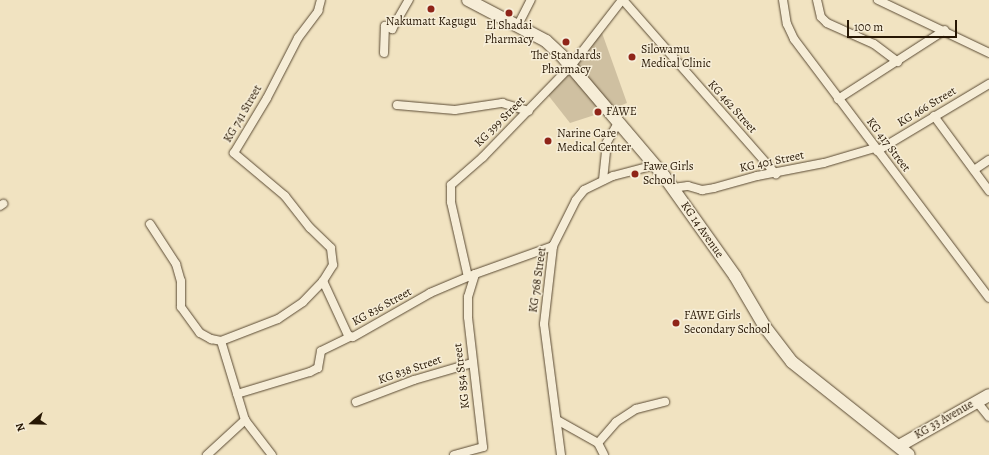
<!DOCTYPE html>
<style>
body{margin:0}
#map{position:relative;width:989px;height:455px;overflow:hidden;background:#f1e3c1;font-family:Alegreya,serif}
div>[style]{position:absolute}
.green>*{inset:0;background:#cfc0a1}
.roads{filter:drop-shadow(0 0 1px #5a4a33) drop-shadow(0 0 1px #5a4a33)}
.minor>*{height:8px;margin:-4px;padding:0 4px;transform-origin:4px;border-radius:4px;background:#f6edd7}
.secondary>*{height:12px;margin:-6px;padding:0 6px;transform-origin:6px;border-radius:6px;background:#f6edd7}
.dots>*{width:11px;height:11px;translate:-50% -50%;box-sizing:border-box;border:2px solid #f6edd7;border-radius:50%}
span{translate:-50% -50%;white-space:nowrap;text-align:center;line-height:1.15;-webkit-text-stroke:3px #f6edd7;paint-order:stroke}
.poi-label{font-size:12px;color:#271704}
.left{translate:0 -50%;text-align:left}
.street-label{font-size:12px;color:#271704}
.north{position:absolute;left:12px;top:403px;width:40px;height:40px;-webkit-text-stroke:3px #f6edd7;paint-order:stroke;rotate:250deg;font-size:11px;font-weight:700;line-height:16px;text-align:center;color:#271704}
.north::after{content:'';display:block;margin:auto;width:14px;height:18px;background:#271704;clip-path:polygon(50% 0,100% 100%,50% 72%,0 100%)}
.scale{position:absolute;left:847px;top:20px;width:110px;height:18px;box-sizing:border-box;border:2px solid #271704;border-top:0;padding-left:5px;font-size:12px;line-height:14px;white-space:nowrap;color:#271704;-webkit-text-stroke:3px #f6edd7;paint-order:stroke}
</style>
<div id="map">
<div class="green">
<i style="clip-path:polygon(601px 30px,627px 103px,612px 109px,574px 66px)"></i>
<i style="clip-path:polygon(572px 70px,607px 111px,570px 123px,548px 95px)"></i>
</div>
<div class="roads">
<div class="minor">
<i style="left:623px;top:0;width:232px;rotate:48.7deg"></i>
<i style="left:783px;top:0;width:24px;rotate:81deg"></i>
<i style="left:787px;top:24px;width:17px;rotate:65deg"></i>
<i style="left:794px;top:39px;width:324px;rotate:53deg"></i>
<i style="left:817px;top:0;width:17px;rotate:77deg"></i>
<i style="left:821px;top:17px;width:8px;rotate:45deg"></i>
<i style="left:827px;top:23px;width:51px;rotate:24.1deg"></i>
<i style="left:874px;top:44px;width:30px;rotate:37deg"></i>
<i style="left:878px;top:0;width:123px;rotate:25.5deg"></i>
<i style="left:518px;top:25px;width:28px;rotate:-63deg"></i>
<i style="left:384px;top:53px;width:27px;rotate:-88deg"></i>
<i style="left:385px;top:26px;width:8px;rotate:23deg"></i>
<i style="left:392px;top:29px;width:34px;rotate:-60deg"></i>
<i style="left:838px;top:99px;width:127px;rotate:-32.8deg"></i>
<i style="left:397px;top:105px;width:58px;rotate:4.9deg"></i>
<i style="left:455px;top:110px;width:48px;rotate:-8.5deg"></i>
<i style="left:502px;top:103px;width:28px;rotate:17deg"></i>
<i style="left:934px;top:116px;width:93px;rotate:53.7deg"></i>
<i style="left:877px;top:151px;width:131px;rotate:-30.9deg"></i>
<i style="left:974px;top:170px;width:18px;rotate:-34deg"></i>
<i style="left:603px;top:180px;width:38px;rotate:-84deg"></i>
<i style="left:607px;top:142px;width:24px;rotate:-60deg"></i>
<i style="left:673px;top:188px;width:15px;rotate:-8deg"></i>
<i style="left:688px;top:186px;width:15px;rotate:16deg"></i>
<i style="left:702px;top:190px;width:12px;rotate:-9deg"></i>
<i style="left:714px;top:188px;width:45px;rotate:-15.6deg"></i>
<i style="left:757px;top:176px;width:68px;rotate:-11deg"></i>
<i style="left:824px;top:163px;width:53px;rotate:-16.4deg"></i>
<i style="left:0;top:206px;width:4px;rotate:-34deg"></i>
<i style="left:150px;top:224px;width:48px;rotate:57deg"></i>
<i style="left:176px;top:264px;width:18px;rotate:74deg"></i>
<i style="left:181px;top:281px;width:26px;rotate:90deg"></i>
<i style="left:181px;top:307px;width:32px;rotate:54deg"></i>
<i style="left:200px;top:333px;width:13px;rotate:29deg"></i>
<i style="left:211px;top:339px;width:10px;rotate:11deg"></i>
<i style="left:221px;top:341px;width:61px;rotate:-21.1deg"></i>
<i style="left:278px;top:319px;width:30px;rotate:-34deg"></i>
<i style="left:303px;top:302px;width:29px;rotate:-46deg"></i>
<i style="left:323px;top:281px;width:19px;rotate:-58deg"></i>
<i style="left:333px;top:265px;width:17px;rotate:-97deg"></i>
<i style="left:331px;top:248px;width:29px;rotate:-136deg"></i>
<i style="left:310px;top:228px;width:41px;rotate:-128deg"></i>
<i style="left:285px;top:196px;width:67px;rotate:-139.9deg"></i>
<i style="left:234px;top:153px;width:64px;rotate:-59deg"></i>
<i style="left:267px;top:98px;width:68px;rotate:-62.7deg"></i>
<i style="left:298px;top:38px;width:34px;rotate:-53deg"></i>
<i style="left:318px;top:11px;width:11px;rotate:-75deg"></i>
<i style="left:468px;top:277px;width:77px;rotate:-102.8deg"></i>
<i style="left:451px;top:202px;width:17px;rotate:-90deg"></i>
<i style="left:451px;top:185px;width:43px;rotate:-41.2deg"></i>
<i style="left:483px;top:157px;width:127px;rotate:-46deg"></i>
<i style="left:571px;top:66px;width:83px;rotate:-52.3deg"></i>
<i style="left:323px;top:281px;width:60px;rotate:65.2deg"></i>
<i style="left:348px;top:335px;width:5px;rotate:22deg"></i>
<i style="left:353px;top:337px;width:89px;rotate:-29.7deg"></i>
<i style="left:430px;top:293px;width:49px;rotate:-22.9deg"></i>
<i style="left:475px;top:274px;width:83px;rotate:-19.7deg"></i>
<i style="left:221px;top:341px;width:83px;rotate:73.1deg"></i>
<i style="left:245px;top:420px;width:44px;rotate:52.4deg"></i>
<i style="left:237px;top:394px;width:76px;rotate:-16.8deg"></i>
<i style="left:310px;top:372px;width:9px;rotate:-27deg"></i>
<i style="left:318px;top:368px;width:17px;rotate:-80deg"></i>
<i style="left:321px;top:351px;width:32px;rotate:-26deg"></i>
<i style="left:356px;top:402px;width:62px;rotate:-20.8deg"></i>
<i style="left:414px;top:380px;width:60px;rotate:-16.3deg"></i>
<i style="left:977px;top:402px;width:19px;rotate:51deg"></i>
<i style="left:557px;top:420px;width:47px;rotate:29.3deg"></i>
<i style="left:598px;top:443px;width:13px;rotate:63deg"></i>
<i style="left:598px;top:443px;width:28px;rotate:-49deg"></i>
<i style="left:616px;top:422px;width:24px;rotate:-33deg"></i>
<i style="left:636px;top:409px;width:30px;rotate:-14deg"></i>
<i style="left:207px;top:455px;width:52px;rotate:-42.6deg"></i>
<i style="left:454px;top:455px;width:30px;rotate:-15deg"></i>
<i style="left:483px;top:447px;width:131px;rotate:-96.6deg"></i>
<i style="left:468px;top:317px;width:20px;rotate:-90deg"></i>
<i style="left:468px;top:297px;width:24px;rotate:-73deg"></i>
<i style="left:561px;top:455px;width:132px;rotate:-97.4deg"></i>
<i style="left:544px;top:324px;width:79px;rotate:-83.4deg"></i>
<i style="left:553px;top:246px;width:51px;rotate:-63.4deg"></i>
<i style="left:576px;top:200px;width:13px;rotate:-51deg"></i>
<i style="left:584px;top:190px;width:32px;rotate:-26deg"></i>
<i style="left:613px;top:176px;width:43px;rotate:-14.7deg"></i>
</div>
<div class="secondary">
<i style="left:468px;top:0;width:88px;rotate:27.7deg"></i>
<i style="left:546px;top:41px;width:22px;rotate:43deg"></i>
<i style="left:562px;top:56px;width:157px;rotate:49.6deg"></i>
<i style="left:664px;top:176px;width:123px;rotate:54.6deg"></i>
<i style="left:735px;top:276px;width:59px;rotate:59.5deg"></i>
<i style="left:765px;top:327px;width:44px;rotate:52.4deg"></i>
<i style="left:792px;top:362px;width:149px;rotate:38.5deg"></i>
<i style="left:899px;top:446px;width:103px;rotate:-29.5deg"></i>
</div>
</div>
<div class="dots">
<i style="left:431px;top:9px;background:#8f2418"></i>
<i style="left:509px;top:13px;background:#8f2418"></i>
<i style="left:566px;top:42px;background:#8f2418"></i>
<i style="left:632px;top:57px;background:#8f2418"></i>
<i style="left:598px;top:112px;background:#8f2418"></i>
<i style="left:548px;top:141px;background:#8f2418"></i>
<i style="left:635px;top:174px;background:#8f2418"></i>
<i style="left:676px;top:323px;background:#8f2418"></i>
</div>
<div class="poi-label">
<span style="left:431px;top:22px">Nakumatt Kagugu</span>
<span style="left:509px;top:33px">El Shadai<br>Pharmacy</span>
<span class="left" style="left:641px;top:57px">Silowamu<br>Medical Clinic</span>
<span style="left:566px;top:63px">The Standards<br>Pharmacy</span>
<span class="left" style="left:606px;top:112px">FAWE</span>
<span class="left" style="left:557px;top:141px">Narine Care<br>Medical Center</span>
<span class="left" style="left:643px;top:174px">Fawe Girls<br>School</span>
<span class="left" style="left:684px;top:323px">FAWE Girls<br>Secondary School</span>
</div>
<div class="street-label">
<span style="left:732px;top:107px;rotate:48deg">KG 462 Street</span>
<span style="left:927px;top:107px;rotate:-31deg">KG 466 Street</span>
<span style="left:243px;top:114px;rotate:-60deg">KG 741 Street</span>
<span style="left:500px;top:122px;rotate:-45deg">KG 399 Street</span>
<span style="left:888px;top:145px;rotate:53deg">KG 417 Street</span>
<span style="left:772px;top:162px;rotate:-12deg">KG 401 Street</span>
<span style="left:702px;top:230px;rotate:55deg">KG 14 Avenue</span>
<span style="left:538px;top:280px;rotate:-82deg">KG 768 Street</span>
<span style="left:382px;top:307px;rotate:-29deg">KG 836 Street</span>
<span style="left:410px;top:370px;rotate:-19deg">KG 838 Street</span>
<span style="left:462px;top:376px;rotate:-97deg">KG 854 Street</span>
<span style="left:944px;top:420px;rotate:-30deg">KG 33 Avenue</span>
</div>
<div class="north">N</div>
<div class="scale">100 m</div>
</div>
